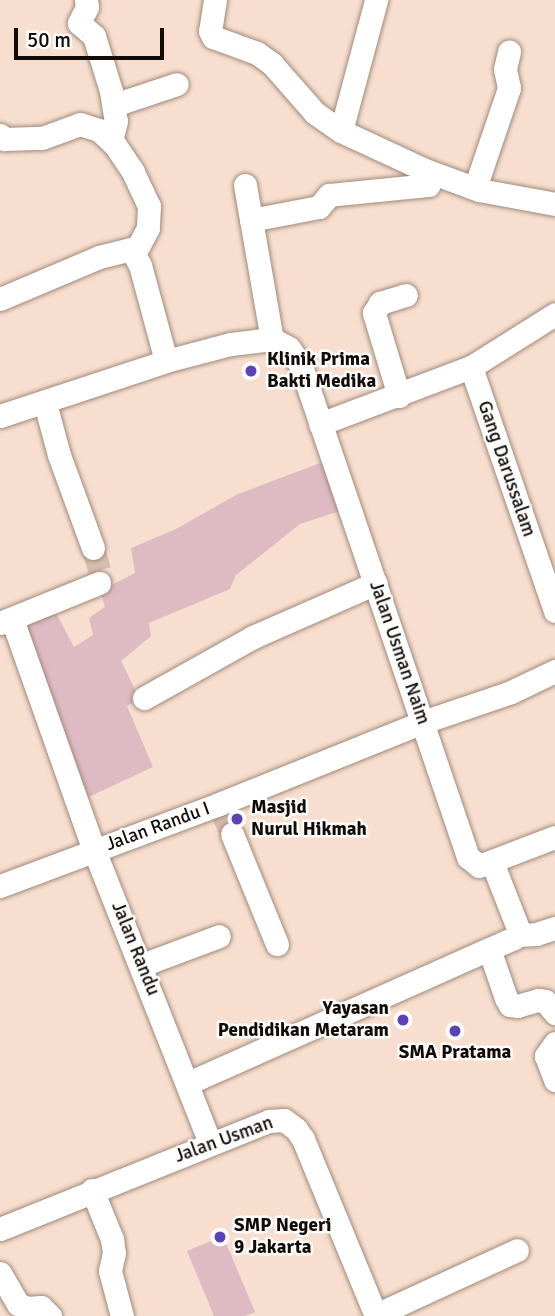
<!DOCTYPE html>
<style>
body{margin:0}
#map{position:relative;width:555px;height:1316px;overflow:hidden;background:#f7dece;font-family:Signika,sans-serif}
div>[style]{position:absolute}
.green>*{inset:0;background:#debbc2}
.minor-tunnel>*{height:23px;margin-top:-11.5px;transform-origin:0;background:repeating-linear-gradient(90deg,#d5beb0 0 23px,transparent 0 34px)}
.roads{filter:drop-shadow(0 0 2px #a08a7b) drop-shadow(0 0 2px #a08a7b)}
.minor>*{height:23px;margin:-11.5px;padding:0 11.5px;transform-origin:11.5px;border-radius:11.5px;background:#fff}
.dots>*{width:19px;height:19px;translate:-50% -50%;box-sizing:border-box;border:4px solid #fff;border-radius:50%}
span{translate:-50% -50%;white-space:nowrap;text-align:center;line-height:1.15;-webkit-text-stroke:5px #fff;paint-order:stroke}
.poi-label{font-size:19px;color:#130b07;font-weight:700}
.left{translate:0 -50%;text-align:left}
.right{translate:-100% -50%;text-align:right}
.street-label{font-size:19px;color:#130b07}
.scale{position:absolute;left:14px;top:28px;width:150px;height:32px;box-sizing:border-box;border:4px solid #130b07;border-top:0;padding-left:9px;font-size:21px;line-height:24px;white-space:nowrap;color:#130b07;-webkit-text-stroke:5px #fff;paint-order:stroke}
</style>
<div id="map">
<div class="green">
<i style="clip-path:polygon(328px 460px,343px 510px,300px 524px,236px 575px,230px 589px,149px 623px,151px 636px,121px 661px,140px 699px,127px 706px,153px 767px,80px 801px,17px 628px,55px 611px,74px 647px,93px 635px,89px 618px,105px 607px,100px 591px,135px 573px,131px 548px,176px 529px,238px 494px)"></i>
<i style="clip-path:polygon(223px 1236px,255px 1312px,245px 1316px,214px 1316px,187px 1251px)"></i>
</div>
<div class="minor-tunnel">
<i style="left:93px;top:548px;width:30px;rotate:73deg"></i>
<i style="left:102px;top:577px;width:7px;rotate:117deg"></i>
<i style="left:221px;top:810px;width:26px;rotate:65deg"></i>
</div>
<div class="roads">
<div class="minor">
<i style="left:86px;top:0;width:7px;rotate:82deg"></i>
<i style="left:87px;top:7px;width:18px;rotate:117deg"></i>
<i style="left:79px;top:23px;width:20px;rotate:41deg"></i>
<i style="left:94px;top:36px;width:58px;rotate:72.8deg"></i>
<i style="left:111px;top:91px;width:30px;rotate:81deg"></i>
<i style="left:116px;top:121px;width:21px;rotate:104deg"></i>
<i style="left:215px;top:0;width:31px;rotate:99deg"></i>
<i style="left:210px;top:31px;width:7px;rotate:63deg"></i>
<i style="left:213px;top:37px;width:47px;rotate:20deg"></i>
<i style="left:257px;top:53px;width:19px;rotate:36deg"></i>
<i style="left:272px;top:64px;width:65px;rotate:48.7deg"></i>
<i style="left:315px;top:113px;width:32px;rotate:35deg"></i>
<i style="left:341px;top:131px;width:93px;rotate:24.9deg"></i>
<i style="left:425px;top:170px;width:58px;rotate:20.3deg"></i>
<i style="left:479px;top:190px;width:77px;rotate:10.4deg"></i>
<i style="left:114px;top:105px;width:66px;rotate:-18.4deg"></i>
<i style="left:341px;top:131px;width:136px;rotate:-75deg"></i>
<i style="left:0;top:135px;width:6px;rotate:45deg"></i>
<i style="left:4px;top:139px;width:38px;rotate:-2deg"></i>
<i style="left:42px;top:138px;width:40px;rotate:-20.2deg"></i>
<i style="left:80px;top:124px;width:20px;rotate:18deg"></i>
<i style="left:99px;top:130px;width:22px;rotate:43deg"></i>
<i style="left:115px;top:145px;width:32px;rotate:56deg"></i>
<i style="left:133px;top:172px;width:38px;rotate:65deg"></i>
<i style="left:149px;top:206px;width:22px;rotate:93deg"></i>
<i style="left:148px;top:228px;width:27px;rotate:118deg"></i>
<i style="left:245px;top:185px;width:156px;rotate:80.1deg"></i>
<i style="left:475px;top:188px;width:106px;rotate:-71.2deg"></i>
<i style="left:509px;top:88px;width:19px;rotate:-102deg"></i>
<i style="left:505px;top:69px;width:18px;rotate:-77deg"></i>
<i style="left:251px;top:220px;width:69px;rotate:-10.8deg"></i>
<i style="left:319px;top:207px;width:16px;rotate:-50deg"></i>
<i style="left:329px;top:195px;width:100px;rotate:-5.7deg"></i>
<i style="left:0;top:299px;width:108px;rotate:-23deg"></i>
<i style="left:99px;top:257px;width:33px;rotate:-14deg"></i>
<i style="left:131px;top:249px;width:18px;rotate:61deg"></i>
<i style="left:140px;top:265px;width:99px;rotate:74.8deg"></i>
<i style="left:471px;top:367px;width:258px;rotate:71deg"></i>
<i style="left:399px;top:396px;width:87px;rotate:-106.8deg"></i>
<i style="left:374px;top:313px;width:12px;rotate:-59deg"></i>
<i style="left:380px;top:303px;width:27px;rotate:-17deg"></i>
<i style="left:45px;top:403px;width:54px;rotate:74.9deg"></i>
<i style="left:59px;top:455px;width:99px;rotate:69.9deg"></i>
<i style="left:0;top:416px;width:175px;rotate:-18.3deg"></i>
<i style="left:166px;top:361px;width:67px;rotate:-14.7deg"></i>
<i style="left:231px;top:344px;width:41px;rotate:-7deg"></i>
<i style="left:272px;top:339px;width:19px;rotate:28deg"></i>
<i style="left:289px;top:348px;width:22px;rotate:56deg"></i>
<i style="left:301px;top:366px;width:519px;rotate:71.22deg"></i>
<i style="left:468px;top:857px;width:14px;rotate:39deg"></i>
<i style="left:479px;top:866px;width:81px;rotate:-20.9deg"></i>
<i style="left:320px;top:424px;width:161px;rotate:-20.7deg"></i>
<i style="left:471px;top:367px;width:99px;rotate:-32.2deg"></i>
<i style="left:12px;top:619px;width:245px;rotate:70.5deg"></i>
<i style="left:94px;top:850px;width:315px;rotate:68.4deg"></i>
<i style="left:0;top:623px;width:107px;rotate:-22deg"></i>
<i style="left:144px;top:698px;width:125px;rotate:-29.2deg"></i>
<i style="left:253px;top:637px;width:134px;rotate:-23.7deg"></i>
<i style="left:232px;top:834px;width:119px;rotate:67.8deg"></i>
<i style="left:492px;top:862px;width:74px;rotate:68.6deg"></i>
<i style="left:519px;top:931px;width:9px;rotate:126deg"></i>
<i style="left:514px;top:938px;width:27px;rotate:156deg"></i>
<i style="left:489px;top:949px;width:52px;rotate:70.9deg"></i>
<i style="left:506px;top:998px;width:8px;rotate:60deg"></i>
<i style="left:510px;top:1005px;width:7px;rotate:8deg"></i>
<i style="left:517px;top:1006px;width:22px;rotate:-16deg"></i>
<i style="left:538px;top:1000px;width:7px;rotate:8deg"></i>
<i style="left:545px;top:1001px;width:16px;rotate:50deg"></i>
<i style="left:0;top:886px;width:234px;rotate:-20.5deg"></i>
<i style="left:219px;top:804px;width:220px;rotate:-21.9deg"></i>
<i style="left:423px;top:722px;width:93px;rotate:-18.8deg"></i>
<i style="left:511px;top:692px;width:49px;rotate:-25.5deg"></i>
<i style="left:519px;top:935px;width:17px;rotate:-3deg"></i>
<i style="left:536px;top:934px;width:20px;rotate:-18deg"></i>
<i style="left:142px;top:965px;width:82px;rotate:-20.6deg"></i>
<i style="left:555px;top:1043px;width:16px;rotate:125deg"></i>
<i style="left:546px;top:1056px;width:26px;rotate:69deg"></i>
<i style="left:188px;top:1083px;width:329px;rotate:-24deg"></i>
<i style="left:92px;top:1190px;width:53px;rotate:67.8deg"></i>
<i style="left:112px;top:1239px;width:14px;rotate:82deg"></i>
<i style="left:114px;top:1253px;width:18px;rotate:103deg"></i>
<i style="left:110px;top:1271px;width:47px;rotate:75.1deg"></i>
<i style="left:0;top:1229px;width:290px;rotate:-21.9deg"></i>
<i style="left:269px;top:1121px;width:15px;rotate:-4deg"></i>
<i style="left:284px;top:1120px;width:15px;rotate:37deg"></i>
<i style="left:296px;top:1129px;width:12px;rotate:55deg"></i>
<i style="left:303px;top:1139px;width:191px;rotate:67.6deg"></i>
<i style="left:0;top:1273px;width:36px;rotate:60deg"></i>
<i style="left:18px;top:1304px;width:10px;rotate:24deg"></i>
<i style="left:27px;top:1308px;width:14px;rotate:-4deg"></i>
<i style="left:41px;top:1307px;width:13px;rotate:45deg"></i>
<i style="left:376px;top:1315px;width:155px;rotate:-24.7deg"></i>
</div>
</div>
<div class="dots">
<i style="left:251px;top:371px;background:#5c41b9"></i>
<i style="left:237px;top:819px;background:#5c41b9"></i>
<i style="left:403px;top:1020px;background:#5c41b9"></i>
<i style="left:455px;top:1031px;background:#5c41b9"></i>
<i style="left:220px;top:1237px;background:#5c41b9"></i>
</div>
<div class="poi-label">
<span class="left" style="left:267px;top:371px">Klinik Prima<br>Bakti Medika</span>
<span class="left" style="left:251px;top:819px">Masjid<br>Nurul Hikmah</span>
<span class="right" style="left:389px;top:1020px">Yayasan<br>Pendidikan Metaram</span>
<span style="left:455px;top:1053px">SMA Pratama</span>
<span class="left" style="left:234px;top:1237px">SMP Negeri<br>9 Jakarta</span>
</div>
<div class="street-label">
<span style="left:506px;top:469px;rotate:71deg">Gang Darussalam</span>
<span style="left:399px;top:653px;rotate:71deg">Jalan Usman Naim</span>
<span style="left:158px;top:827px;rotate:-20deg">Jalan Randu I</span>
<span style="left:135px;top:949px;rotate:68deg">Jalan Randu</span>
<span style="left:224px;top:1140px;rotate:-20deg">Jalan Usman</span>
</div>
<div class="scale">50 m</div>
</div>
